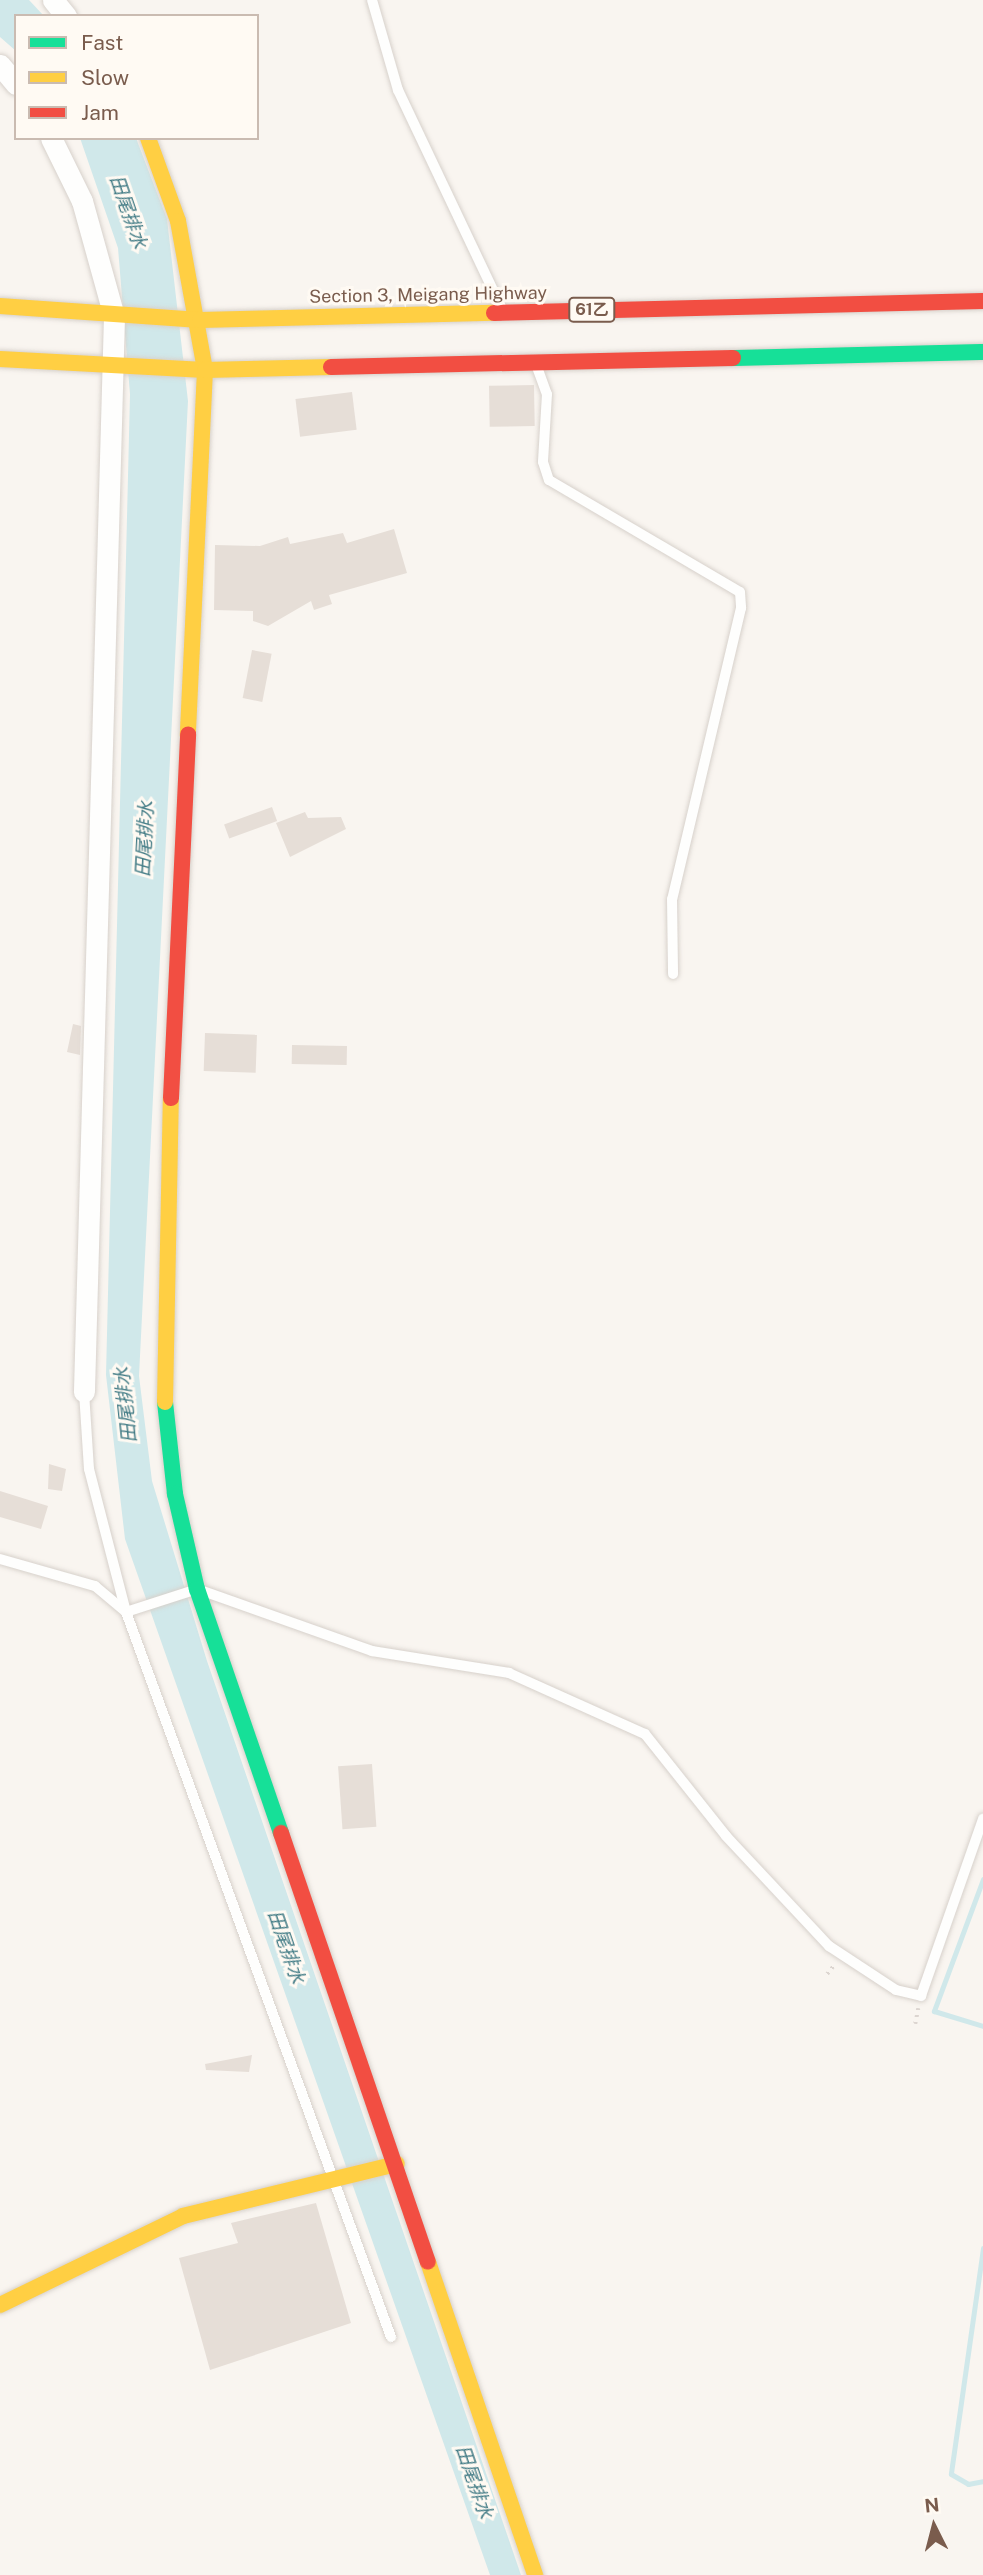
<!DOCTYPE html>
<meta charset="utf-8">
<style>
body{margin:0}
#map{position:relative;width:983px;height:2575px;overflow:hidden;background:#f9f5f0;font-family:"Public Sans","Noto Sans TC",sans-serif}
div>[style]{position:absolute}
.water>*{inset:0;background:#d0e8ea}
.stream>*{height:5px;margin:-2.5px;padding:0 2.5px;transform-origin:2.5px;border-radius:2.5px;background:#d0e8ea}
.building>*{inset:0;background:#e6ded7;transform-origin:0 0}
.path>*{height:3.5px;margin-top:-1.75px;transform-origin:0;background:repeating-linear-gradient(90deg,#dcd5d0 0 2px,transparent 0 7px)}
.roads{filter:drop-shadow(0 0 2px #d7d1cb) drop-shadow(0 0 2px #d7d1cb)}
.lane>*{height:10px;margin:-5px;padding:0 5px;transform-origin:5px;border-radius:5px;background:#fefefd}
.street>*{height:21px;margin:-10.5px;padding:0 10.5px;transform-origin:10.5px;border-radius:10.5px;background:#fefefd}
.fast>*{height:16px;margin:-8px;padding:0 8px;transform-origin:8px;border-radius:8px;background:#16e098}
.slow>*{height:16px;margin:-8px;padding:0 8px;transform-origin:8px;border-radius:8px;background:#ffcf43}
.jam>*{height:16px;margin:-8px;padding:0 8px;transform-origin:8px;border-radius:8px;background:#f24e42}
span{translate:-50% -50%;white-space:nowrap;text-align:center;line-height:1.15;-webkit-text-stroke:6px #fffaf3;paint-order:stroke}
.shield-label span{padding:2px 5px;background:#fffaf3;border:2px solid;border-radius:5px;-webkit-text-stroke-width:0}
.shield-label{font-size:16px;color:#7a5c4d;font-weight:700}
.street-label{font-size:18px;color:#7a5c4d}
.water-label{font-size:19px;color:#437c86;font-style:italic}
.legend{position:absolute;left:14px;top:14px;width:245px;height:126px;box-sizing:border-box;background:#fffaf3;border:2px solid #cabbb1;margin:0;padding:9px 12px;list-style:none;font-size:21px;color:#7a5c4d}
.legend li{display:flex;align-items:center;gap:14px;height:35px}
.legend b{width:35px;border:2px solid #cabbb1}
.north{position:absolute;left:899px;top:2491px;width:70px;height:70px;-webkit-text-stroke:5px #fffaf3;paint-order:stroke;rotate:354deg;font-size:19px;font-weight:700;line-height:28px;text-align:center;color:#7a5c4d}
.north::after{content:'';display:block;margin:auto;width:24px;height:32px;background:#7a5c4d;clip-path:polygon(50% 0,100% 100%,50% 72%,0 100%)}
</style>
<div id="map">
<div class="water">
<i style="clip-path:polygon(0 0,29px 0,44px 16px,16px 16px,16px 51px,0 37px)"></i>
<i style="clip-path:polygon(80px 138px,136px 138px,167px 219px,188px 401px,139px 1376px,152px 1481px,207px 1661px,521px 2575px,490px 2575px,125px 1539px,106px 1375px,130px 394px,118px 248px)"></i>
</div>
<div class="stream">
<i style="left:983px;top:1879px;width:141px;rotate:110.4deg"></i>
<i style="left:934px;top:2011px;width:51px;rotate:17deg"></i>
<i style="left:983px;top:2248px;width:228px;rotate:98.1deg"></i>
<i style="left:951px;top:2474px;width:20px;rotate:30deg"></i>
<i style="left:968px;top:2484px;width:15px;rotate:-11deg"></i>
</div>
<div class="building">
<i style="left:534px;top:385px;width:41px;height:45px;rotate:89deg"></i>
<i style="left:352px;top:392px;width:38px;height:57px;rotate:83deg"></i>
<i style="clip-path:polygon(394px 529px,407px 573px,329px 595px,332px 604px,314px 610px,311px 601px,268px 626px,253px 621px,253px 611px,214px 610px,215px 545px,260px 546px,288px 537px,290px 544px,343px 533px,347px 543px)"></i>
<i style="left:252px;top:650px;width:20px;height:49px;rotate:11deg"></i>
<i style="left:272px;top:807px;width:15px;height:51px;rotate:70deg"></i>
<i style="clip-path:polygon(305px 812px,308px 818px,341px 817px,346px 829px,290px 857px,276px 823px)"></i>
<i style="clip-path:polygon(73px 1024px,81px 1026px,80px 1055px,67px 1052px)"></i>
<i style="left:205px;top:1033px;width:52px;height:38px;rotate:2deg"></i>
<i style="left:292px;top:1045px;width:55px;height:19px;rotate:1deg"></i>
<i style="clip-path:polygon(49px 1464px,66px 1469px,62px 1491px,48px 1489px)"></i>
<i style="clip-path:polygon(0 1491px,48px 1506px,41px 1529px,0 1517px)"></i>
<i style="left:372px;top:1764px;width:63px;height:34px;rotate:86deg"></i>
<i style="clip-path:polygon(252px 2055px,249px 2072px,206px 2070px,205px 2064px)"></i>
<i style="clip-path:polygon(316px 2203px,351px 2323px,210px 2370px,179px 2258px,238px 2243px,231px 2223px)"></i>
</div>
<div class="path">
<i style="left:827px;top:1974px;width:13px;rotate:-51deg"></i>
<i style="left:915px;top:2024px;width:16px;rotate:-79deg"></i>
</div>
<div class="roads">
<div class="lane">
<i style="left:372px;top:0;width:94px;rotate:73.9deg"></i>
<i style="left:398px;top:90px;width:240px;rotate:64.6deg"></i>
<i style="left:537px;top:367px;width:29px;rotate:70deg"></i>
<i style="left:547px;top:394px;width:68px;rotate:93.4deg"></i>
<i style="left:543px;top:462px;width:19px;rotate:72deg"></i>
<i style="left:549px;top:480px;width:221px;rotate:30.4deg"></i>
<i style="left:740px;top:592px;width:16px;rotate:86deg"></i>
<i style="left:741px;top:608px;width:299px;rotate:103.3deg"></i>
<i style="left:672px;top:899px;width:75px;rotate:89.2deg"></i>
<i style="left:84px;top:1392px;width:77px;rotate:86.3deg"></i>
<i style="left:89px;top:1469px;width:148px;rotate:75.5deg"></i>
<i style="left:126px;top:1612px;width:772px;rotate:69.92deg"></i>
<i style="left:0;top:1559px;width:99px;rotate:15.9deg"></i>
<i style="left:95px;top:1586px;width:40px;rotate:40deg"></i>
<i style="left:126px;top:1612px;width:75px;rotate:-17.9deg"></i>
<i style="left:197px;top:1589px;width:186px;rotate:19.5deg"></i>
<i style="left:372px;top:1651px;width:139px;rotate:9.1deg"></i>
<i style="left:509px;top:1673px;width:149px;rotate:24.2deg"></i>
<i style="left:645px;top:1734px;width:130px;rotate:51.5deg"></i>
<i style="left:726px;top:1836px;width:151px;rotate:46.9deg"></i>
<i style="left:829px;top:1946px;width:80px;rotate:33.3deg"></i>
<i style="left:896px;top:1990px;width:26px;rotate:13deg"></i>
<i style="left:921px;top:1996px;width:188px;rotate:-70.7deg"></i>
</div>
<div class="street">
<i style="left:53px;top:0;width:21px;rotate:51deg"></i>
<i style="left:0;top:65px;width:25px;rotate:50deg"></i>
<i style="left:51px;top:138px;width:70px;rotate:63.8deg"></i>
<i style="left:82px;top:201px;width:119px;rotate:74.5deg"></i>
<i style="left:114px;top:316px;width:1076px;rotate:91.6deg"></i>
</div>
<div class="fast">
<i style="left:733px;top:358px;width:250px;rotate:-1.4deg"></i>
<i style="left:165px;top:1402px;width:93px;rotate:83.8deg"></i>
<i style="left:175px;top:1494px;width:98px;rotate:77deg"></i>
<i style="left:197px;top:1589px;width:258px;rotate:71deg"></i>
</div>
<div class="slow">
<i style="left:148px;top:138px;width:88px;rotate:70.1deg"></i>
<i style="left:178px;top:221px;width:151px;rotate:79.7deg"></i>
<i style="left:205px;top:370px;width:364px;rotate:92.7deg"></i>
<i style="left:0;top:306px;width:200px;rotate:4deg"></i>
<i style="left:200px;top:320px;width:294px;rotate:-1.4deg"></i>
<i style="left:0;top:359px;width:205px;rotate:3.1deg"></i>
<i style="left:205px;top:370px;width:126px;rotate:-1.4deg"></i>
<i style="left:165px;top:1402px;width:304px;rotate:-88.9deg"></i>
<i style="left:428px;top:2262px;width:331px;rotate:71.1deg"></i>
<i style="left:0;top:2305px;width:203px;rotate:-25.9deg"></i>
<i style="left:183px;top:2216px;width:220px;rotate:-13.7deg"></i>
</div>
<div class="jam">
<i style="left:494px;top:313px;width:489px;rotate:-1.4deg"></i>
<i style="left:331px;top:367px;width:402px;rotate:-1.3deg"></i>
<i style="left:171px;top:1098px;width:364px;rotate:-87.3deg"></i>
<i style="left:281px;top:1833px;width:453px;rotate:71.1deg"></i>
</div>
</div>
<div class="shield-label">
<span style="left:592px;top:310px">61乙</span>
</div>
<div class="street-label">
<span style="left:428px;top:295px;rotate:-1deg">Section 3, Meigang Highway</span>
</div>
<div class="water-label">
<span style="left:128px;top:212px;rotate:71deg">田尾排水</span>
<span style="left:145px;top:839px;rotate:-87deg">田尾排水</span>
<span style="left:126px;top:1405px;rotate:-96deg">田尾排水</span>
<span style="left:286px;top:1947px;rotate:71deg">田尾排水</span>
<span style="left:474px;top:2482px;rotate:71deg">田尾排水</span>
</div>
<ul class="legend">
<li><b style="height:9px;background:#16e098"></b>Fast</li>
<li><b style="height:9px;background:#ffcf43"></b>Slow</li>
<li><b style="height:9px;background:#f24e42"></b>Jam</li>
</ul>
<div class="north">N</div>
</div>
